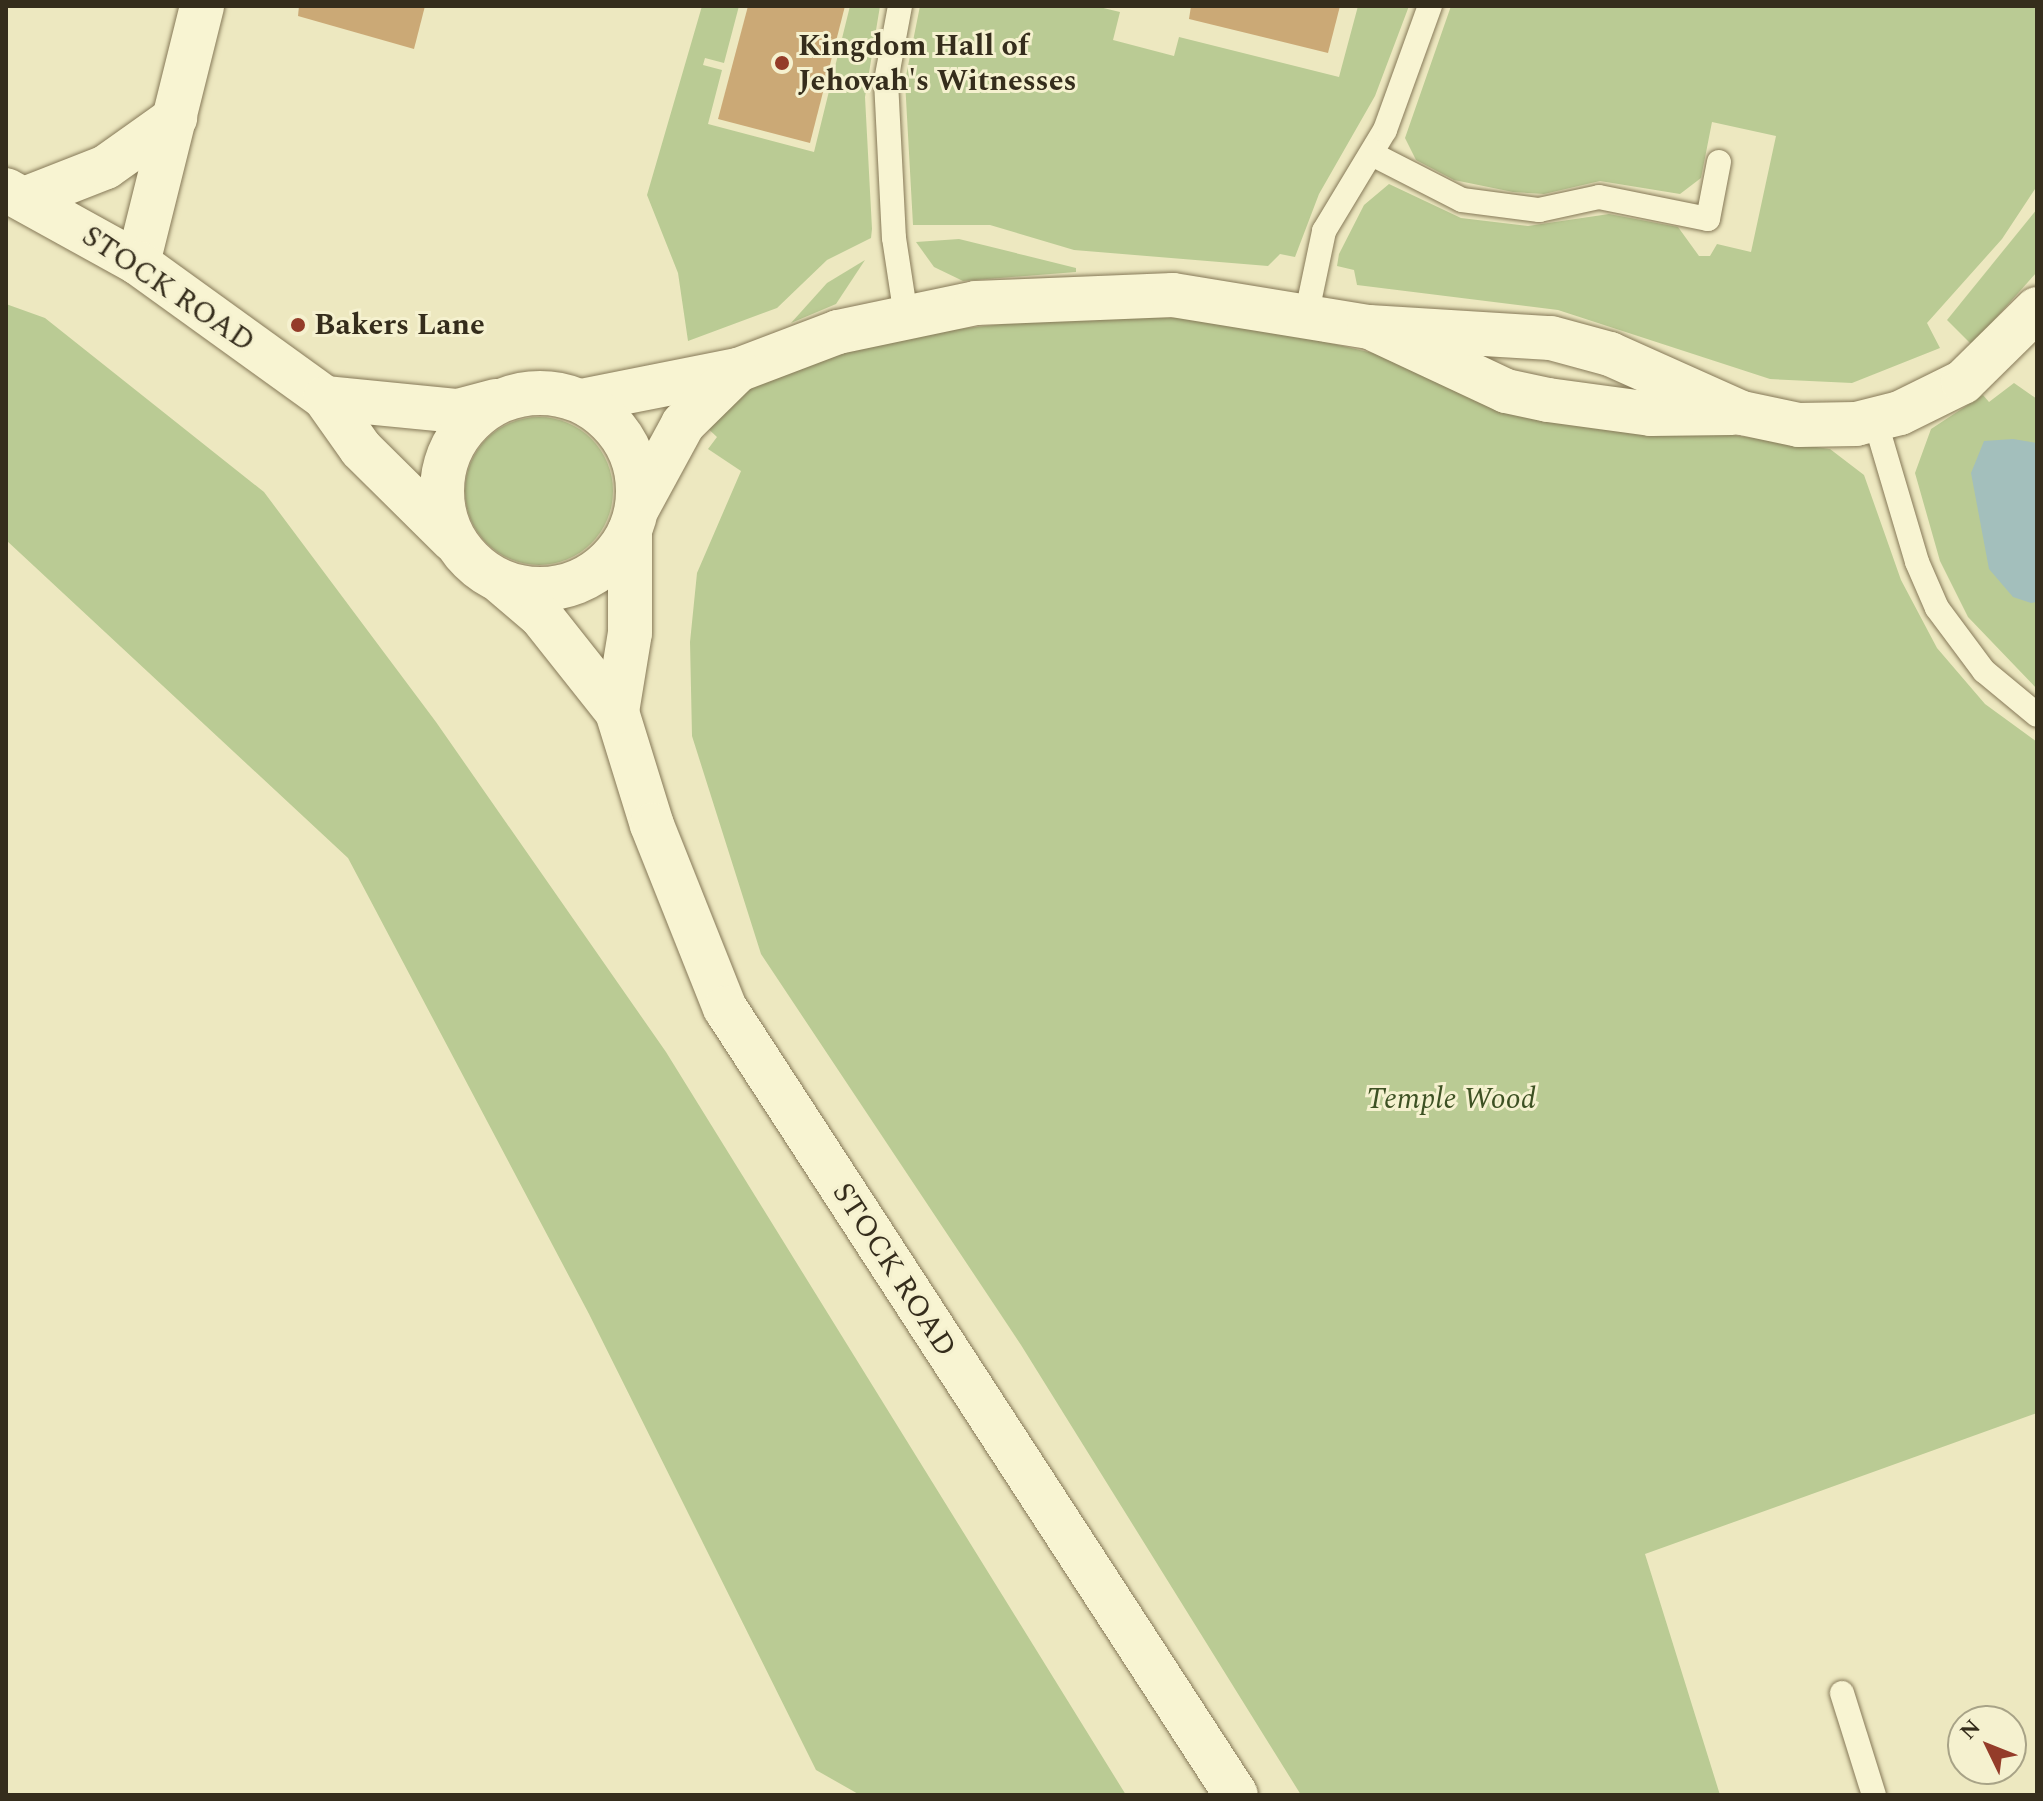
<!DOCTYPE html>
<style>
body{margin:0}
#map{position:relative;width:2043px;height:1801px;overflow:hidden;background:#ede8c0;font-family:Spectral,serif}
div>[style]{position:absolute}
.green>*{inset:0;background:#bacb94}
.round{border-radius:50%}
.water>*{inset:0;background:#a3bfbc}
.building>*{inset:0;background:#cba976}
.roads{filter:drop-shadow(0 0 2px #867958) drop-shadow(0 0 2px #867958)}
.service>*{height:24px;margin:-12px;padding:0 12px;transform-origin:12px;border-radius:12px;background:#f8f4d2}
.minor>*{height:44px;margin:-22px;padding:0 22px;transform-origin:22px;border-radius:22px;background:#f8f4d2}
.secondary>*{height:44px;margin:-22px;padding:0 22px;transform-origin:22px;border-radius:22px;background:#f8f4d2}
.secondary>.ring{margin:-22px;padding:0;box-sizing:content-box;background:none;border:44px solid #f8f4d2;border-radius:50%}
.dots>*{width:22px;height:22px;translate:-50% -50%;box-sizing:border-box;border:4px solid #f5f1cf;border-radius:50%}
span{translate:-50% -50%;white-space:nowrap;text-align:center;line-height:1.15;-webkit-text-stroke:6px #f5f1cf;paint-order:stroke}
.poi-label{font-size:30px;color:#352d1c;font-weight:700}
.left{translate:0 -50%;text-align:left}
.street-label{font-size:30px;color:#352d1c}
.park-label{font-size:30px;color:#3d5123;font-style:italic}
.frame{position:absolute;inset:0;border:8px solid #352d1c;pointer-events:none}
.north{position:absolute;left:1947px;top:1705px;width:80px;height:80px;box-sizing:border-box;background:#f5f1cf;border:2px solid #a8a387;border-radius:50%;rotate:313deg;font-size:22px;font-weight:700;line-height:32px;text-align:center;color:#352d1c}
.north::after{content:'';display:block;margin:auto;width:28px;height:36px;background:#943c29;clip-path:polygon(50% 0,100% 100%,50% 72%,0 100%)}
</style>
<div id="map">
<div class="green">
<i style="clip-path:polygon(702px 6px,739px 6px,724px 63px,705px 58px,703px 65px,722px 70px,708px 124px,814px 152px,850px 6px,880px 6px,865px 97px,872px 229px,871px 238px,827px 260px,777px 308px,688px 341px,678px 273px,647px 195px)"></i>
<i style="clip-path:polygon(920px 6px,1095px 6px,1120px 12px,1113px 40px,1174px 56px,1179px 37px,1339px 77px,1358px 6px,1409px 6px,1375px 96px,1319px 194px,1295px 257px,1280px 254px,1268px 266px,1074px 250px,990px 225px,913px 225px,905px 81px)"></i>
<i style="clip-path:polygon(1451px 6px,2037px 6px,2037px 186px,2002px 239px,1927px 323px,1940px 348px,1852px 383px,1770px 379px,1558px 310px,1357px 285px,1354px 270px,1337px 266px,1339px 254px,1364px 205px,1389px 184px,1461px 218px,1528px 226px,1609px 214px,1678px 227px,1699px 256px,1710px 256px,1717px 244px,1751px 252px,1776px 136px,1712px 122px,1701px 178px,1680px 194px,1600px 181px,1544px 194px,1513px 192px,1454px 180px,1416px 160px,1405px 138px)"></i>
<i style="clip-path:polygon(2037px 209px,2037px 272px,1972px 345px,1947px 320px)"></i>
<i style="clip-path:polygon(959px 239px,1076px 268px,1076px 272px,963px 281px,934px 267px,916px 242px)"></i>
<i style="clip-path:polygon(865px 260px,836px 304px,791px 323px,827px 283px)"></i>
<i style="clip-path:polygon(6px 304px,45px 318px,264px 492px,436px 722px,666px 1052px,1126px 1795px,860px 1795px,816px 1770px,589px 1314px,348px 858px,6px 540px)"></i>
<i style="clip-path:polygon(1080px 316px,1181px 318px,1278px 331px,1718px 433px,1830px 449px,1864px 475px,1901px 580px,1937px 648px,1985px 704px,2037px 742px,2037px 1413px,1645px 1554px,1720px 1795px,1301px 1795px,1021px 1345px,761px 954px,692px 736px,690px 642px,697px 573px,741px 471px,708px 449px,717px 437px,702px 423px,746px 388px,853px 350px,938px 331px)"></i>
<i style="clip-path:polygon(2014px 383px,2037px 399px,2037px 689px,1968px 617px,1940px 561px,1915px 473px,1931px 429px,1983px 395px,1989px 402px)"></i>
<i class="round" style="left:465px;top:417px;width:148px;height:148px"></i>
</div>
<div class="water">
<i style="clip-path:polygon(2013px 439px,2037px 443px,2037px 602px,2031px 603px,2013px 597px,1989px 569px,1971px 473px,1984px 441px)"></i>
</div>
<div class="building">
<i style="clip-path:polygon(299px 6px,425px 6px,414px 49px,298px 16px)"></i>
<i style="clip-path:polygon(748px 6px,845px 6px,810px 143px,718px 119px)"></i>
<i style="clip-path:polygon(1191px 6px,1340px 6px,1328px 53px,1189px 19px)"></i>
</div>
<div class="roads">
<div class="service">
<i style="left:900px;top:6px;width:76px;rotate:100.6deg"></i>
<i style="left:886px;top:81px;width:157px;rotate:87.1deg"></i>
<i style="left:894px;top:238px;width:79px;rotate:81.3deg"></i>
<i style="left:1372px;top:154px;width:101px;rotate:27.1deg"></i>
<i style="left:1462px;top:200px;width:78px;rotate:7.4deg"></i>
<i style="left:1539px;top:210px;width:61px;rotate:-12.2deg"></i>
<i style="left:1599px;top:197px;width:111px;rotate:11.4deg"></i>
<i style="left:1708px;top:219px;width:58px;rotate:-79.1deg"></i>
<i style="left:1307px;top:312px;width:83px;rotate:-78.1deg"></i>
<i style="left:1324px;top:231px;width:118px;rotate:-58.9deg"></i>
<i style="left:1385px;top:130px;width:132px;rotate:-70.1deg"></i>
<i style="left:1875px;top:420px;width:148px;rotate:73.5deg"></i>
<i style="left:1917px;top:562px;width:50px;rotate:66.5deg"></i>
<i style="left:1937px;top:608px;width:79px;rotate:53.3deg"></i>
<i style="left:1984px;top:671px;width:69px;rotate:39.7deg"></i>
<i style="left:1842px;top:1693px;width:107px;rotate:72.6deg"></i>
</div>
<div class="minor">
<i style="left:27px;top:198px;width:85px;rotate:-21.4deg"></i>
<i style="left:106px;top:167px;width:85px;rotate:-35.4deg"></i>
<i style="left:138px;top:263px;width:265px;rotate:-76deg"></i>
<i style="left:1376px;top:330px;width:144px;rotate:25.1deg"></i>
<i style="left:1506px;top:391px;width:43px;rotate:12.1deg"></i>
<i style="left:1548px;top:400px;width:104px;rotate:7.7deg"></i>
<i style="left:1651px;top:414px;width:81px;rotate:-0.7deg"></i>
<i style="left:581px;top:401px;width:160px;rotate:-11.2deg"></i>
<i style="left:738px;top:370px;width:107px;rotate:-20.8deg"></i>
<i style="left:838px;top:332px;width:141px;rotate:-11.9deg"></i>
<i style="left:976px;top:303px;width:197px;rotate:-2.3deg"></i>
<i style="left:1173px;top:295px;width:199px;rotate:9.3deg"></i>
<i style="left:1369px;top:327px;width:182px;rotate:3.5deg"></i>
<i style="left:1551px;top:338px;width:61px;rotate:15.2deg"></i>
<i style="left:1610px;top:354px;width:145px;rotate:24.1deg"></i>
<i style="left:1742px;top:413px;width:58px;rotate:11.9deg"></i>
<i style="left:1799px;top:425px;width:57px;rotate:-1deg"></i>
<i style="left:1856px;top:424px;width:45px;rotate:-14deg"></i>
<i style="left:1900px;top:413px;width:70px;rotate:-26.2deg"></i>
<i style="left:1963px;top:382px;width:104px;rotate:-44.6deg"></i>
<i style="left:638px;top:507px;width:94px;rotate:-61.5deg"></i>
<i style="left:683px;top:424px;width:77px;rotate:-44.5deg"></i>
</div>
<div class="secondary">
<i style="left:6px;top:190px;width:151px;rotate:28.9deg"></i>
<i style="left:138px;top:263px;width:231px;rotate:35.8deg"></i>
<i style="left:325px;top:398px;width:62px;rotate:54.8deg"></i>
<i style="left:361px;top:449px;width:129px;rotate:44.7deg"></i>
<i class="ring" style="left:442px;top:393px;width:152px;height:152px"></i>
<i style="left:325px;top:398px;width:134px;rotate:5.6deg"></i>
<i style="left:458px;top:411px;width:39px;rotate:-15deg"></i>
<i style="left:501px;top:582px;width:52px;rotate:40.4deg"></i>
<i style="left:541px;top:616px;width:122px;rotate:51.6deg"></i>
<i style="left:617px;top:712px;width:118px;rotate:72.8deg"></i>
<i style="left:652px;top:825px;width:197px;rotate:68.3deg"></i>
<i style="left:725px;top:1008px;width:938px;rotate:57deg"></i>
<i style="left:617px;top:712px;width:80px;rotate:-80.7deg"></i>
<i style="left:630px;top:633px;width:102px;rotate:-90deg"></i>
</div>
</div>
<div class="dots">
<i style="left:782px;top:63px;background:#943c29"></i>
<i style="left:298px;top:325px;background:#943c29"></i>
</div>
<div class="poi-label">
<span class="left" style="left:798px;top:63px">Kingdom Hall of<br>Jehovah's Witnesses</span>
<span class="left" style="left:314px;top:325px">Bakers Lane</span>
</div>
<div class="street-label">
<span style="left:168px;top:289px;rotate:34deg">STOCK ROAD</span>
<span style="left:894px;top:1270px;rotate:57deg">STOCK ROAD</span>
</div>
<div class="park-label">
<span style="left:1451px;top:1099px">Temple Wood</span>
</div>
<div class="frame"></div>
<div class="north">N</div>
</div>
